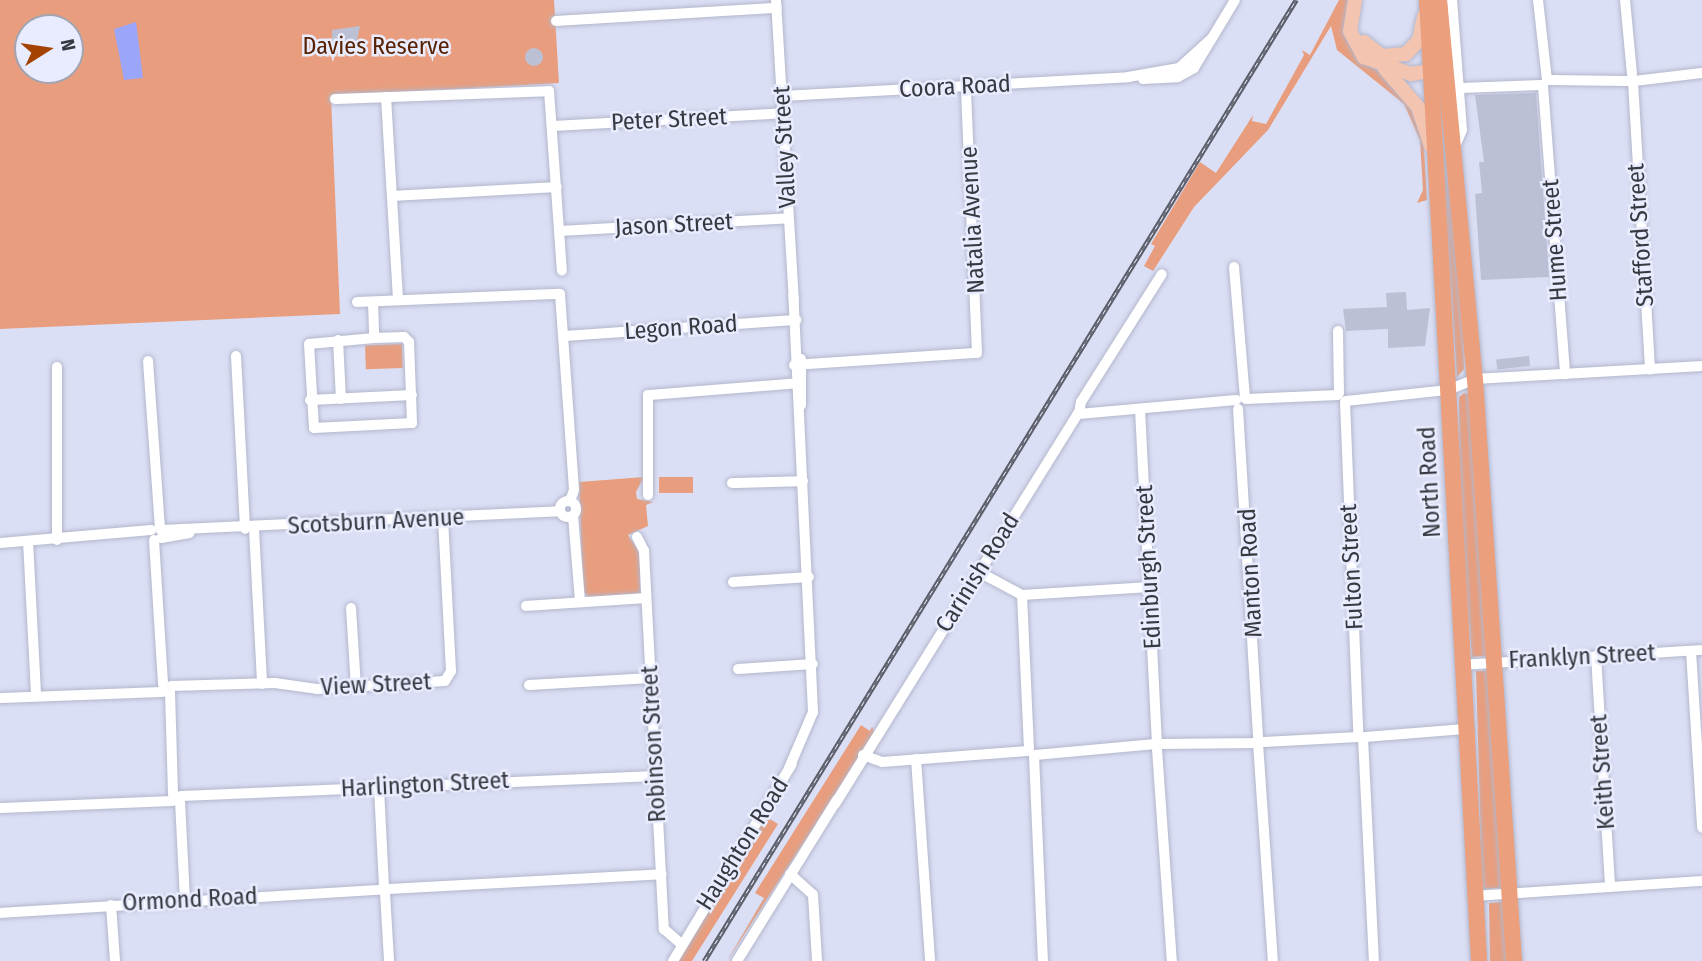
<!DOCTYPE html>
<style>
body{margin:0}
#map{position:relative;width:1702px;height:961px;overflow:hidden;background:#dbdff5;font-family:"Fira Sans Condensed",sans-serif}
div>[style]{position:absolute}
.green>*{inset:0;background:#e89e7e;transform-origin:0 0}
.water>*{inset:0;background:#9ba5f9}
.building>*{inset:0;background:#bcc0d5;transform-origin:0 0}
.round{border-radius:50%}
.roads{filter:drop-shadow(0 0 2px #b3b7cc) drop-shadow(0 0 2px #b3b7cc)}
.minor>*{height:10px;margin:-5px;padding:0 5px;transform-origin:5px;border-radius:5px;background:#fff}
.minor>.ring{margin:-5px;padding:0;box-sizing:content-box;background:none;border:10px solid #fff;border-radius:50%}
.major>*{height:14px;margin:-7px;padding:0 7px;transform-origin:7px;border-radius:7px;background:#f3c5b1}
.highway>*{height:16px;margin:-8px;padding:0 8px;transform-origin:8px;border-radius:8px;background:#eb9f7d}
.rail>*{height:4.5px;margin-top:-2.25px;transform-origin:0;background:repeating-linear-gradient(90deg,#e9ecfe 0 5px,#5b5e69 0 10px);box-sizing:border-box;border-block:2px solid #5b5e69}
span{translate:-50% -50%;white-space:nowrap;text-align:center;line-height:1.15;-webkit-text-stroke:5px #e9ecfe;paint-order:stroke}
.park-label{font-size:24px;color:#582102}
.street-label{font-size:24px;color:#373941}
.north{position:absolute;left:14px;top:14px;width:70px;height:70px;box-sizing:border-box;background:#e9ecfe;border:2px solid #a2a4b2;border-radius:50%;rotate:78deg;font-size:19px;font-weight:700;line-height:28px;text-align:center;color:#373941}
.north::after{content:'';display:block;margin:auto;width:24px;height:32px;background:#a44202;clip-path:polygon(50% 0,100% 100%,50% 72%,0 100%)}
</style>
<div id="map">
<div class="green">
<i style="clip-path:polygon(evenodd,0 0,554px 0,559px 83px,331px 96px,340px 314px,0 329px,0 0,28px 28px,70px 28px,70px 70px,28px 70px,28px 28px)"></i>
<i style="clip-path:polygon(1339px 0,1349px 0,1345px 24px,1362px 59px,1400px 87px,1423px 131px,1427px 200px,1417px 203px,1423px 190px,1420px 140px,1404px 104px,1337px 50px,1331px 26px,1268px 130px,1194px 207px,1153px 271px,1144px 266px,1155px 246px,1151px 244px,1200px 162px,1216px 173px,1253px 115px,1252px 121px,1266px 124px,1304px 55px,1302px 50px,1310px 55px)"></i>
<i style="clip-path:polygon(1436px 58px,1461px 269px,1464px 369px,1457px 377px)"></i>
<i style="left:402px;top:344px;width:24px;height:37px;rotate:88deg"></i>
<i style="clip-path:polygon(1464px 393px,1469px 395px,1486px 656px,1472px 657px,1460px 506px,1459px 397px)"></i>
<i style="clip-path:polygon(644px 477px,636px 492px,637px 499px,653px 502px,646px 505px,648px 526px,628px 535px,640px 553px,640px 593px,589px 598px,583px 591px,579px 482px)"></i>
<i style="left:693px;top:477px;width:16px;height:34px;rotate:90deg"></i>
<i style="clip-path:polygon(1476px 671px,1488px 671px,1501px 888px,1484px 889px,1482px 882px)"></i>
<i style="clip-path:polygon(861px 725px,870px 731px,872px 727px,875px 733px,727px 961px,764px 898px,755px 893px)"></i>
<i style="clip-path:polygon(765px 816px,778px 824px,692px 961px,676px 961px)"></i>
<i style="clip-path:polygon(1502px 902px,1507px 961px,1490px 961px,1489px 903px)"></i>
</div>
<div class="water">
<i style="clip-path:polygon(136px 22px,143px 78px,124px 80px,114px 29px)"></i>
</div>
<div class="building">
<i style="clip-path:polygon(360px 26px,356px 45px,332px 46px,332px 30px)"></i>
<i class="round" style="left:525px;top:48px;width:18px;height:18px"></i>
<i style="clip-path:polygon(1536px 93px,1549px 277px,1481px 280px,1475px 194px,1482px 193px,1479px 162px,1484px 162px,1475px 95px)"></i>
<i style="clip-path:polygon(1406px 292px,1407px 310px,1430px 308px,1425px 346px,1388px 348px,1388px 329px,1346px 331px,1343px 309px,1387px 307px,1386px 293px)"></i>
<i style="left:1529px;top:356px;width:10px;height:33px;rotate:84deg"></i>
</div>
<div class="roads">
<div class="minor">
<i style="left:776px;top:0;width:302px;rotate:86.6deg"></i>
<i style="left:1452px;top:0;width:130px;rotate:85.6deg"></i>
<i style="left:1462px;top:130px;width:21px;rotate:113deg"></i>
<i style="left:1538px;top:0;width:81px;rotate:83.6deg"></i>
<i style="left:1625px;top:0;width:74px;rotate:84.6deg"></i>
<i style="left:556px;top:21px;width:221px;rotate:-3.4deg"></i>
<i style="left:1143px;top:79px;width:35px;rotate:-3deg"></i>
<i style="left:1178px;top:77px;width:18px;rotate:-29deg"></i>
<i style="left:1194px;top:68px;width:79px;rotate:-58.9deg"></i>
<i style="left:1548px;top:80px;width:79px;rotate:0.7deg"></i>
<i style="left:1634px;top:81px;width:68px;rotate:-6.7deg"></i>
<i style="left:1633px;top:82px;width:288px;rotate:86.6deg"></i>
<i style="left:1543px;top:86px;width:289px;rotate:85.6deg"></i>
<i style="left:1459px;top:88px;width:83px;rotate:-2.1deg"></i>
<i style="left:782px;top:96px;width:347px;rotate:-3.1deg"></i>
<i style="left:1128px;top:77px;width:52px;rotate:-10deg"></i>
<i style="left:1179px;top:68px;width:43px;rotate:-42.2deg"></i>
<i style="left:386px;top:97px;width:203px;rotate:86.6deg"></i>
<i style="left:335px;top:99px;width:214px;rotate:-2.1deg"></i>
<i style="left:549px;top:91px;width:180px;rotate:85.9deg"></i>
<i style="left:554px;top:126px;width:229px;rotate:-3.2deg"></i>
<i style="left:392px;top:196px;width:165px;rotate:-3.1deg"></i>
<i style="left:560px;top:231px;width:229px;rotate:-3.2deg"></i>
<i style="left:1234px;top:267px;width:131px;rotate:85.2deg"></i>
<i style="left:357px;top:302px;width:203px;rotate:-2.3deg"></i>
<i style="left:560px;top:294px;width:196px;rotate:85.9deg"></i>
<i style="left:574px;top:490px;width:12px;rotate:110deg"></i>
<i style="left:373px;top:302px;width:36px;rotate:88deg"></i>
<i style="left:374px;top:338px;width:65px;rotate:174.7deg"></i>
<i style="left:309px;top:344px;width:84px;rotate:86.6deg"></i>
<i style="left:314px;top:428px;width:98px;rotate:-2.9deg"></i>
<i style="left:412px;top:423px;width:81px;rotate:-92.1deg"></i>
<i style="left:409px;top:342px;width:7px;rotate:-135deg"></i>
<i style="left:404px;top:337px;width:30px;rotate:178deg"></i>
<i style="left:1338px;top:331px;width:62px;rotate:89.1deg"></i>
<i style="left:566px;top:336px;width:231px;rotate:-4deg"></i>
<i style="left:338px;top:340px;width:59px;rotate:87.1deg"></i>
<i style="left:236px;top:356px;width:173px;rotate:87deg"></i>
<i style="left:801px;top:359px;width:46px;rotate:90deg"></i>
<i style="left:148px;top:361px;width:168px;rotate:85.9deg"></i>
<i style="left:794px;top:365px;width:183px;rotate:-3.8deg"></i>
<i style="left:977px;top:353px;width:267px;rotate:-92.4deg"></i>
<i style="left:57px;top:367px;width:173px;rotate:90deg"></i>
<i style="left:1246px;top:399px;width:92px;rotate:-2.5deg"></i>
<i style="left:310px;top:400px;width:102px;rotate:-2.8deg"></i>
<i style="left:1346px;top:401px;width:103px;rotate:-6.2deg"></i>
<i style="left:1448px;top:390px;width:29px;rotate:-22deg"></i>
<i style="left:1475px;top:379px;width:227px;rotate:-3.3deg"></i>
<i style="left:1345px;top:402px;width:329px;rotate:87.7deg"></i>
<i style="left:1140px;top:409px;width:334px;rotate:87.1deg"></i>
<i style="left:1238px;top:409px;width:329px;rotate:86.5deg"></i>
<i style="left:1079px;top:414px;width:12px;rotate:-81deg"></i>
<i style="left:1081px;top:402px;width:151px;rotate:-57.7deg"></i>
<i style="left:732px;top:483px;width:71px;rotate:-1.6deg"></i>
<i style="left:648px;top:495px;width:100px;rotate:-90deg"></i>
<i style="left:648px;top:395px;width:151px;rotate:-4.5deg"></i>
<i class="ring" style="left:560px;top:501px;width:6px;height:6px"></i>
<i style="left:573px;top:516px;width:86px;rotate:85.3deg"></i>
<i style="left:254px;top:529px;width:155px;rotate:87deg"></i>
<i style="left:161px;top:530px;width:399px;rotate:-2.7deg"></i>
<i style="left:637px;top:537px;width:16px;rotate:63deg"></i>
<i style="left:644px;top:551px;width:379px;rotate:87deg"></i>
<i style="left:664px;top:929px;width:23px;rotate:41deg"></i>
<i style="left:161px;top:538px;width:29px;rotate:-10deg"></i>
<i style="left:154px;top:540px;width:145px;rotate:86.4deg"></i>
<i style="left:28px;top:541px;width:155px;rotate:87deg"></i>
<i style="left:0;top:543px;width:152px;rotate:-4.9deg"></i>
<i style="left:979px;top:572px;width:49px;rotate:28.1deg"></i>
<i style="left:1022px;top:595px;width:128px;rotate:-3.6deg"></i>
<i style="left:733px;top:582px;width:76px;rotate:-3.8deg"></i>
<i style="left:1022px;top:595px;width:155px;rotate:87.4deg"></i>
<i style="left:526px;top:606px;width:120px;rotate:-3.8deg"></i>
<i style="left:351px;top:608px;width:79px;rotate:86.4deg"></i>
<i style="left:1691px;top:651px;width:177px;rotate:86.4deg"></i>
<i style="left:1596px;top:656px;width:231px;rotate:86.5deg"></i>
<i style="left:1462px;top:665px;width:240px;rotate:-3.6deg"></i>
<i style="left:738px;top:669px;width:75px;rotate:-3.8deg"></i>
<i style="left:529px;top:685px;width:122px;rotate:-3.3deg"></i>
<i style="left:171px;top:686px;width:104px;rotate:-1.7deg"></i>
<i style="left:275px;top:683px;width:42px;rotate:8.1deg"></i>
<i style="left:317px;top:689px;width:128px;rotate:-3.6deg"></i>
<i style="left:445px;top:681px;width:12px;rotate:-59deg"></i>
<i style="left:451px;top:671px;width:152px;rotate:-93deg"></i>
<i style="left:170px;top:692px;width:103px;rotate:88.3deg"></i>
<i style="left:0;top:698px;width:163px;rotate:-2.1deg"></i>
<i style="left:1364px;top:737px;width:102px;rotate:-4.5deg"></i>
<i style="left:1363px;top:738px;width:223px;rotate:87.2deg"></i>
<i style="left:1264px;top:742px;width:94px;rotate:-3deg"></i>
<i style="left:1258px;top:743px;width:219px;rotate:86.1deg"></i>
<i style="left:1162px;top:744px;width:96px;rotate:-0.6deg"></i>
<i style="left:1157px;top:749px;width:213px;rotate:86deg"></i>
<i style="left:863px;top:755px;width:20px;rotate:20deg"></i>
<i style="left:882px;top:762px;width:146px;rotate:-4.3deg"></i>
<i style="left:1035px;top:755px;width:121px;rotate:-5.2deg"></i>
<i style="left:1034px;top:756px;width:205px;rotate:87.5deg"></i>
<i style="left:916px;top:759px;width:202px;rotate:86deg"></i>
<i style="left:789px;top:768px;width:61px;rotate:-66.8deg"></i>
<i style="left:813px;top:712px;width:417px;rotate:-92.7deg"></i>
<i style="left:379px;top:788px;width:98px;rotate:87.1deg"></i>
<i style="left:181px;top:796px;width:476px;rotate:-2.4deg"></i>
<i style="left:180px;top:801px;width:99px;rotate:87.1deg"></i>
<i style="left:835px;top:804px;width:460px;rotate:-58.1deg"></i>
<i style="left:1078px;top:414px;width:159px;rotate:-5.1deg"></i>
<i style="left:0;top:808px;width:173px;rotate:-2.3deg"></i>
<i style="left:790px;top:874px;width:31px;rotate:42deg"></i>
<i style="left:813px;top:895px;width:66px;rotate:86.5deg"></i>
<i style="left:389px;top:889px;width:273px;rotate:-3.1deg"></i>
<i style="left:385px;top:893px;width:68px;rotate:86.6deg"></i>
<i style="left:1475px;top:896px;width:227px;rotate:-3.8deg"></i>
<i style="left:111px;top:905px;width:56px;rotate:85.9deg"></i>
<i style="left:0;top:913px;width:382px;rotate:-3.5deg"></i>
<i style="left:673px;top:961px;width:230px;rotate:-58.9deg"></i>
<i style="left:737px;top:961px;width:190px;rotate:-58.2deg"></i>
</div>
<div class="major">
<i style="left:1355px;top:0;width:31px;rotate:99deg"></i>
<i style="left:1350px;top:31px;width:30px;rotate:62deg"></i>
<i style="left:1364px;top:57px;width:50px;rotate:19.9deg"></i>
<i style="left:1411px;top:74px;width:18px;rotate:-9deg"></i>
<i style="left:1429px;top:71px;width:11px;rotate:-56deg"></i>
<i style="left:1364px;top:42px;width:23px;rotate:38deg"></i>
<i style="left:1382px;top:56px;width:24px;rotate:-5deg"></i>
<i style="left:1406px;top:54px;width:19px;rotate:-47deg"></i>
<i style="left:1419px;top:40px;width:24px;rotate:-78deg"></i>
<i style="left:1385px;top:69px;width:50px;rotate:49deg"></i>
<i style="left:1418px;top:107px;width:41px;rotate:71.6deg"></i>
</div>
<div class="highway">
<i style="left:1427px;top:0;width:962px;rotate:86.9deg"></i>
<i style="left:1439px;top:0;width:381px;rotate:84.6deg"></i>
<i style="left:1475px;top:379px;width:583px;rotate:86.17deg"></i>
</div>
</div>
<div class="rail">
<i style="left:704px;top:961px;width:1129px;rotate:-58.37deg"></i>
</div>
<div class="park-label">
<span style="left:376px;top:47px">Davies Reserve</span>
</div>
<div class="street-label">
<span style="left:955px;top:87px;rotate:-3deg">Coora Road</span>
<span style="left:669px;top:120px;rotate:-3deg">Peter Street</span>
<span style="left:785px;top:147px;rotate:-93deg">Valley Street</span>
<span style="left:973px;top:220px;rotate:-93deg">Natalia Avenue</span>
<span style="left:674px;top:225px;rotate:-3deg">Jason Street</span>
<span style="left:1641px;top:235px;rotate:-94deg">Stafford Street</span>
<span style="left:1555px;top:240px;rotate:-94deg">Hume Street</span>
<span style="left:681px;top:328px;rotate:-4deg">Legon Road</span>
<span style="left:1430px;top:482px;rotate:-93deg">North Road</span>
<span style="left:376px;top:522px;rotate:-3deg">Scotsburn Avenue</span>
<span style="left:1149px;top:567px;rotate:-93deg">Edinburgh Street</span>
<span style="left:1352px;top:567px;rotate:-93deg">Fulton Street</span>
<span style="left:978px;top:573px;rotate:-58deg">Carinish Road</span>
<span style="left:1251px;top:573px;rotate:-93deg">Manton Road</span>
<span style="left:1582px;top:657px;rotate:-3deg">Franklyn Street</span>
<span style="left:376px;top:685px;rotate:-3deg">View Street</span>
<span style="left:654px;top:744px;rotate:-93deg">Robinson Street</span>
<span style="left:1603px;top:772px;rotate:-94deg">Keith Street</span>
<span style="left:425px;top:785px;rotate:-3deg">Harlington Street</span>
<span style="left:743px;top:844px;rotate:-58deg">Haughton Road</span>
<span style="left:190px;top:900px;rotate:-3deg">Ormond Road</span>
</div>
<div class="north">N</div>
</div>
